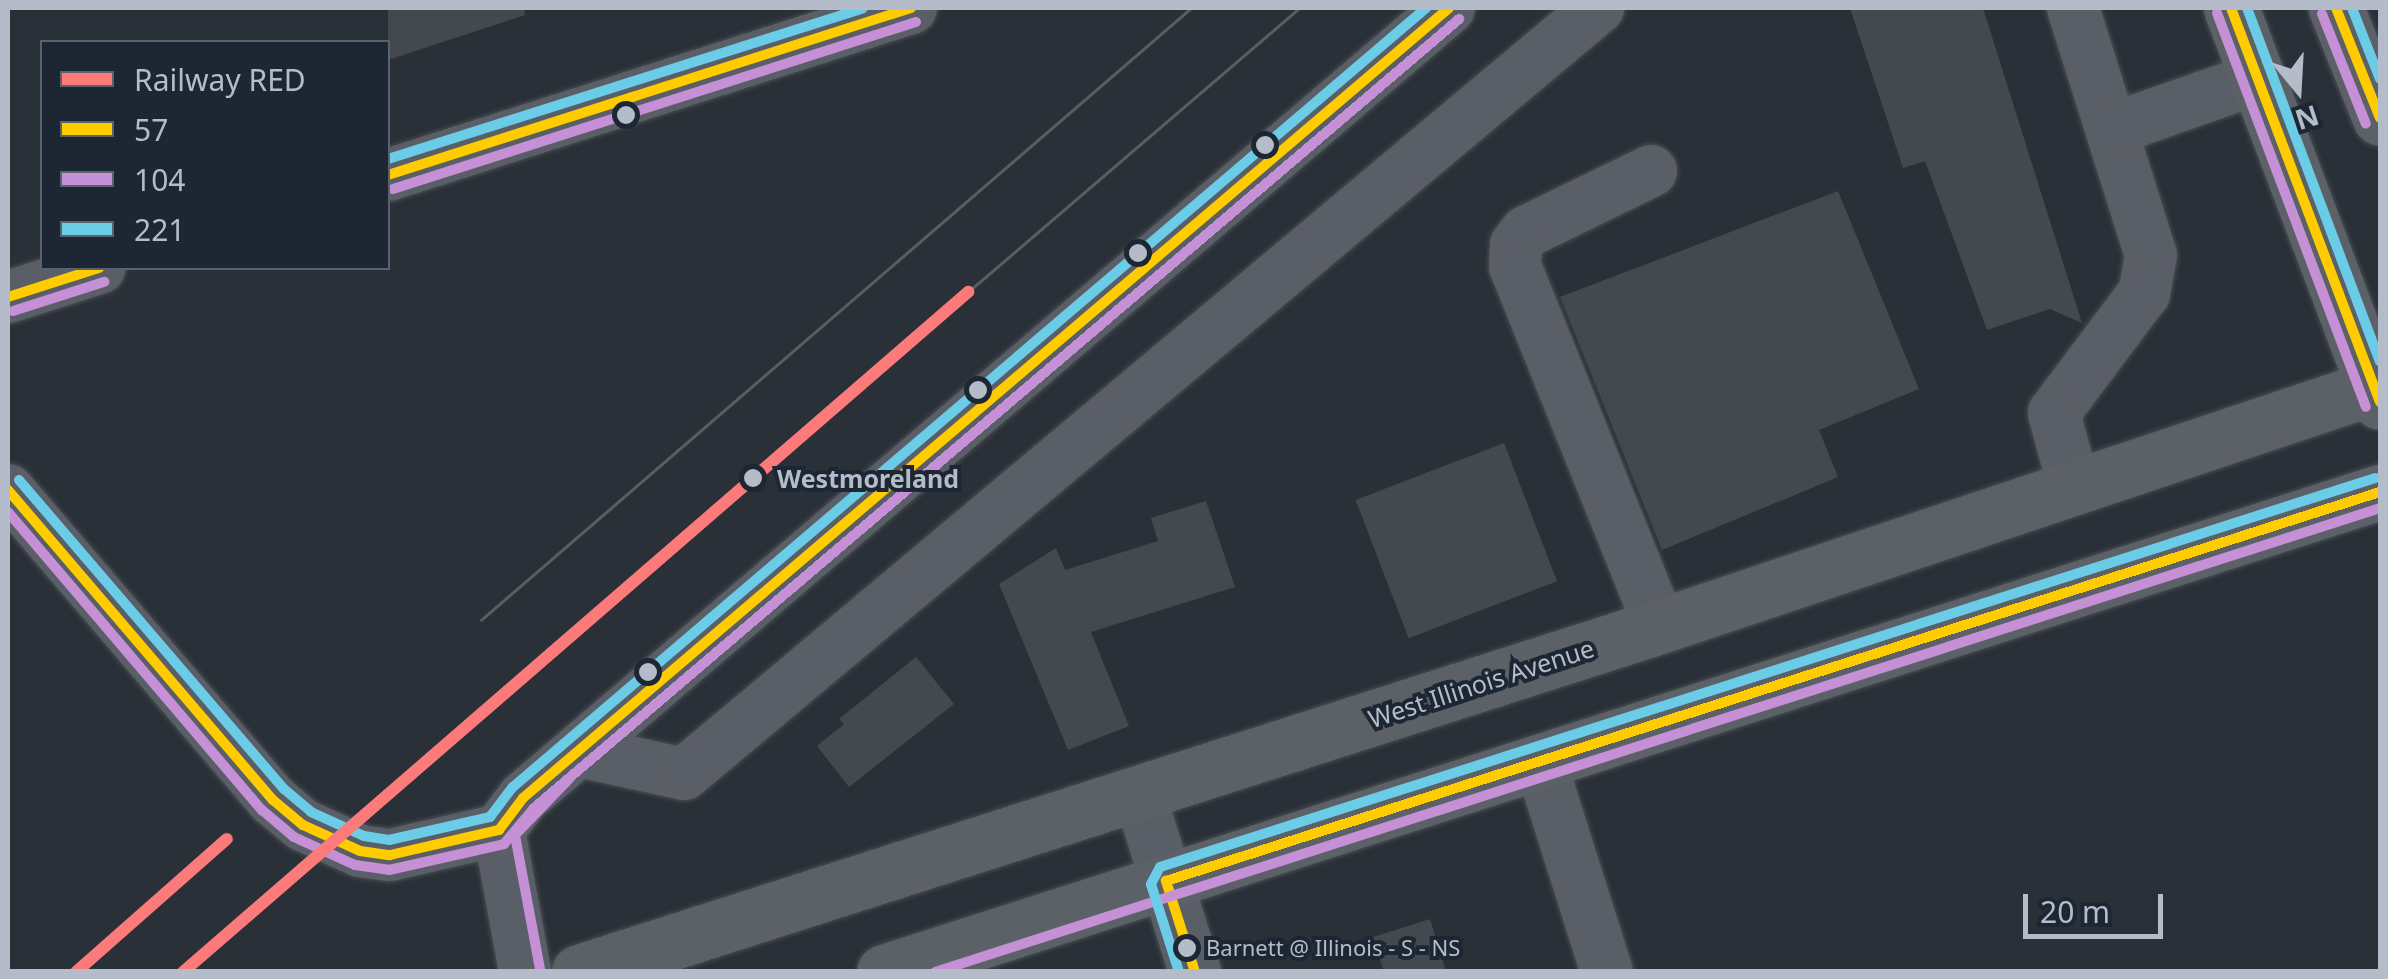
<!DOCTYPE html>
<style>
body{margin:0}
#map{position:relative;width:2388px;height:979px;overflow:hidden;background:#2a3038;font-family:"Noto Sans",sans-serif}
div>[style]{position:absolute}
.building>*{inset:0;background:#444950;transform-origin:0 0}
.roads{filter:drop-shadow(0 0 2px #484c53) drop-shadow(0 0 2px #484c53)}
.minor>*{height:52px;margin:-26px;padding:0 26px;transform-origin:26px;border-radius:26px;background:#5a5e66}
.major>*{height:55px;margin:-27.5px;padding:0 27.5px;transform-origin:27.5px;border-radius:27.5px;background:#5c6168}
.tram>*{height:2.5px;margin:-1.25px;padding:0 1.25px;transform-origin:1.25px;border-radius:1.25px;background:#595d64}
.bus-1>*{height:10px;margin:-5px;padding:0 5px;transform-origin:5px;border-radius:5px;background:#fc0}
.bus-2>*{height:10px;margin:-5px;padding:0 5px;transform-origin:5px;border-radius:5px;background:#c590d5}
.bus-3>*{height:10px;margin:-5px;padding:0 5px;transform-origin:5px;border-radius:5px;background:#6bcce7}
.rail-1>*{height:12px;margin:-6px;padding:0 6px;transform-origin:6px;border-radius:6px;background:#fc7a7a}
.dots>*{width:28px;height:28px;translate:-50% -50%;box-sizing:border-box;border:5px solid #1d2633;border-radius:50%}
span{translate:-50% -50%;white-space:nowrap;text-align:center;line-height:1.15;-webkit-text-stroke:8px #1d2633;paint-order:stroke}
.bus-label{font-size:22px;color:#b4bcc9}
.left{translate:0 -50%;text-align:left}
.stop-label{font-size:25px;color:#b4bcc9;font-weight:700}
.street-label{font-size:25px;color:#b4bcc9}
.frame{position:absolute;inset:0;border:10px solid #b4bcc9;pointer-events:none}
.legend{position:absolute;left:40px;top:40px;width:350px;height:230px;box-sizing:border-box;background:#1d2633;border:2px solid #59626f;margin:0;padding:12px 18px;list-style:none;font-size:30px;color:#b4bcc9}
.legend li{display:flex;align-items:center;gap:20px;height:50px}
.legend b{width:50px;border:2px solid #59626f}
.north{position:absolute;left:2248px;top:40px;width:100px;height:100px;-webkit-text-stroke:8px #1d2633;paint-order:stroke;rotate:162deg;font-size:28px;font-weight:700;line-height:40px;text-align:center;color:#b4bcc9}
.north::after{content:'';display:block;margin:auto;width:35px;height:45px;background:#b4bcc9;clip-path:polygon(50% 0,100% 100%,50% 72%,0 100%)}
.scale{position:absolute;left:2023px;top:894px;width:140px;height:45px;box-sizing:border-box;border:5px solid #b4bcc9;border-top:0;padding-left:12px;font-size:30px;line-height:35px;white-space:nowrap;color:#b4bcc9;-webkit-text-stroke:8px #1d2633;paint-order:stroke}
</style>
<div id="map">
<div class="building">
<i style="clip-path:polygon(388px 8px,524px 8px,525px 15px,388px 60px)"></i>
<i style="clip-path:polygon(1850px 8px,1983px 8px,2082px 323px,2050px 309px,1987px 330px,1925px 161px,1903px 168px)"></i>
<i style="clip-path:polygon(1838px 191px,1919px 389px,1819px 430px,1838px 477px,1662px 550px,1560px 297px)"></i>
<i style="left:1504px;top:443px;width:148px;height:159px;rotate:69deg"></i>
<i style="clip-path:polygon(1206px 501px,1235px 587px,1091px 632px,1129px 726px,1068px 750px,999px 584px,1056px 548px,1065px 570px,1158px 541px,1151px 518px)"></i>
<i style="clip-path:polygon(916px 657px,954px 704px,849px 787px,817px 746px,844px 724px,839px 719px)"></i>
<i style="clip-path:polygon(1430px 919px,1446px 972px,1384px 972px,1373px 937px)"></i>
</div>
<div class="roads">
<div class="minor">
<i style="left:2073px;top:8px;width:259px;rotate:72.5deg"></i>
<i style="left:2151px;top:255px;width:39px;rotate:100deg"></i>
<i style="left:2144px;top:293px;width:150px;rotate:126.9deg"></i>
<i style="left:2054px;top:413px;width:77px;rotate:74.9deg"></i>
<i style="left:2113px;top:129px;width:154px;rotate:-19.4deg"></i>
<i style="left:1651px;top:171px;width:139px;rotate:154deg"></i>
<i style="left:1526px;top:232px;width:16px;rotate:128deg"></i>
<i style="left:1516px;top:245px;width:21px;rotate:93deg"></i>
<i style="left:1515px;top:266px;width:388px;rotate:68.1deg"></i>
<i style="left:388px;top:175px;width:549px;rotate:-17.71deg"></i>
<i style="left:8px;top:297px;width:96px;rotate:-17.7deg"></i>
<i style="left:8px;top:490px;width:408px;rotate:49.5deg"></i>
<i style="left:273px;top:800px;width:39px;rotate:40deg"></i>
<i style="left:303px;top:825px;width:63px;rotate:24.5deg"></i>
<i style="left:360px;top:851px;width:30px;rotate:8deg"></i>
<i style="left:390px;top:855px;width:112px;rotate:-12.9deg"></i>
<i style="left:499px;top:830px;width:40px;rotate:-53deg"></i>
<i style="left:523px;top:798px;width:1217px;rotate:-40.47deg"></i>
<i style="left:579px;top:751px;width:107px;rotate:12.4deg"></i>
<i style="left:684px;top:774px;width:1193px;rotate:-39.97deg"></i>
<i style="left:1540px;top:761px;width:221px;rotate:72.4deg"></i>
<i style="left:1139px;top:793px;width:188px;rotate:72.6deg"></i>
<i style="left:499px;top:830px;width:144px;rotate:79.6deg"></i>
</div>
<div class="major">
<i style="left:2231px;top:8px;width:421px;rotate:69.3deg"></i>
<i style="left:2336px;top:8px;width:118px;rotate:68.2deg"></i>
<i style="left:579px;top:972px;width:1135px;rotate:-17.75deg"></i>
<i style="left:1660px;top:626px;width:759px;rotate:-18.51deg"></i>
<i style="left:884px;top:972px;width:1571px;rotate:-17.79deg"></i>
</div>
</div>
<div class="tram">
<i style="left:968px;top:292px;width:436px;rotate:-40.6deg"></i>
<i style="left:481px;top:620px;width:937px;rotate:-40.76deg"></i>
</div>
<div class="bus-1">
<i style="left:2231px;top:8px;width:421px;rotate:69.3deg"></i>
<i style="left:2336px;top:8px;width:118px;rotate:68.2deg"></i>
<i style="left:388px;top:175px;width:549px;rotate:-17.71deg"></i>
<i style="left:8px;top:297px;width:96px;rotate:-17.7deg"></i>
<i style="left:8px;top:490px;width:408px;rotate:49.5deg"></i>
<i style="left:273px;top:800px;width:39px;rotate:40deg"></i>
<i style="left:303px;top:825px;width:63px;rotate:24.5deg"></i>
<i style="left:360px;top:851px;width:30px;rotate:8deg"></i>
<i style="left:390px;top:855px;width:112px;rotate:-12.9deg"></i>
<i style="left:499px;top:830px;width:40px;rotate:-53deg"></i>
<i style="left:523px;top:798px;width:1217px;rotate:-40.47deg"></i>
<i style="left:1195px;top:972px;width:96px;rotate:-107.7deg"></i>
<i style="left:1166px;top:881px;width:1275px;rotate:-17.77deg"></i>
</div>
<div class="bus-2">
<i style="left:2217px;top:13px;width:421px;rotate:69.3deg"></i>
<i style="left:2322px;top:14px;width:118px;rotate:68.2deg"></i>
<i style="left:393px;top:189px;width:549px;rotate:-17.71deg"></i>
<i style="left:13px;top:311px;width:96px;rotate:-17.7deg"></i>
<i style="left:8px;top:512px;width:392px;rotate:49.6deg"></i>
<i style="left:262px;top:810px;width:42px;rotate:40.2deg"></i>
<i style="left:294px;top:837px;width:67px;rotate:24.7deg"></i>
<i style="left:355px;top:865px;width:34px;rotate:8deg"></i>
<i style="left:389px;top:870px;width:118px;rotate:-12.7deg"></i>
<i style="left:504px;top:844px;width:47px;rotate:-50.2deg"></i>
<i style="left:534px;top:808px;width:1216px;rotate:-40.46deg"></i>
<i style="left:540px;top:969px;width:136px;rotate:-100.6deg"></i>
<i style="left:515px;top:835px;width:78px;rotate:-46deg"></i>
<i style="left:935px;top:972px;width:1518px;rotate:-17.8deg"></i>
</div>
<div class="bus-3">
<i style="left:2247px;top:8px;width:377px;rotate:69.4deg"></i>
<i style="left:2352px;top:8px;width:76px;rotate:68.5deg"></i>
<i style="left:388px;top:159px;width:498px;rotate:-17.6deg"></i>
<i style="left:19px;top:480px;width:407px;rotate:49.4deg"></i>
<i style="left:284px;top:789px;width:35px;rotate:40deg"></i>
<i style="left:311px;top:812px;width:58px;rotate:24.4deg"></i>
<i style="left:364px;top:836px;width:25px;rotate:9deg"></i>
<i style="left:389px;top:840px;width:104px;rotate:-12.8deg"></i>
<i style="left:490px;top:817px;width:38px;rotate:-53deg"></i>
<i style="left:513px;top:787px;width:1200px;rotate:-40.47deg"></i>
<i style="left:1179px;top:972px;width:92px;rotate:-107.7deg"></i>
<i style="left:1151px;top:884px;width:19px;rotate:-62deg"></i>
<i style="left:1160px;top:867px;width:1276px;rotate:-17.75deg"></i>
</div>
<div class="rail-1">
<i style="left:76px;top:972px;width:201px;rotate:-41.4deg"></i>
<i style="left:183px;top:972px;width:1039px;rotate:-40.9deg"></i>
</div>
<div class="dots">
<i style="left:626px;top:115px;background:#b4bcc9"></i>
<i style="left:1265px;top:145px;background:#b4bcc9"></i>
<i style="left:1138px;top:253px;background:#b4bcc9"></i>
<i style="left:978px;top:390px;background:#b4bcc9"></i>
<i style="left:753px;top:478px;background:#b4bcc9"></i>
<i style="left:648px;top:672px;background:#b4bcc9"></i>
<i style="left:1187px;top:948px;background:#b4bcc9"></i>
</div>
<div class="bus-label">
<span class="left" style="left:1206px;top:948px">Barnett @ Illinois - S - NS</span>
</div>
<div class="stop-label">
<span class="left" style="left:777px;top:478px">Westmoreland</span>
</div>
<div class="street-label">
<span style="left:1481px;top:683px;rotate:-18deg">West Illinois Avenue</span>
</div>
<div class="frame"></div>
<ul class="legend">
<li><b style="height:12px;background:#fc7a7a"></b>Railway RED</li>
<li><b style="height:12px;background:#fc0"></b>57</li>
<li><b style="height:12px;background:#c590d5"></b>104</li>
<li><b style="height:12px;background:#6bcce7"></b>221</li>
</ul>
<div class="north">N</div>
<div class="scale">20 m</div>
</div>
